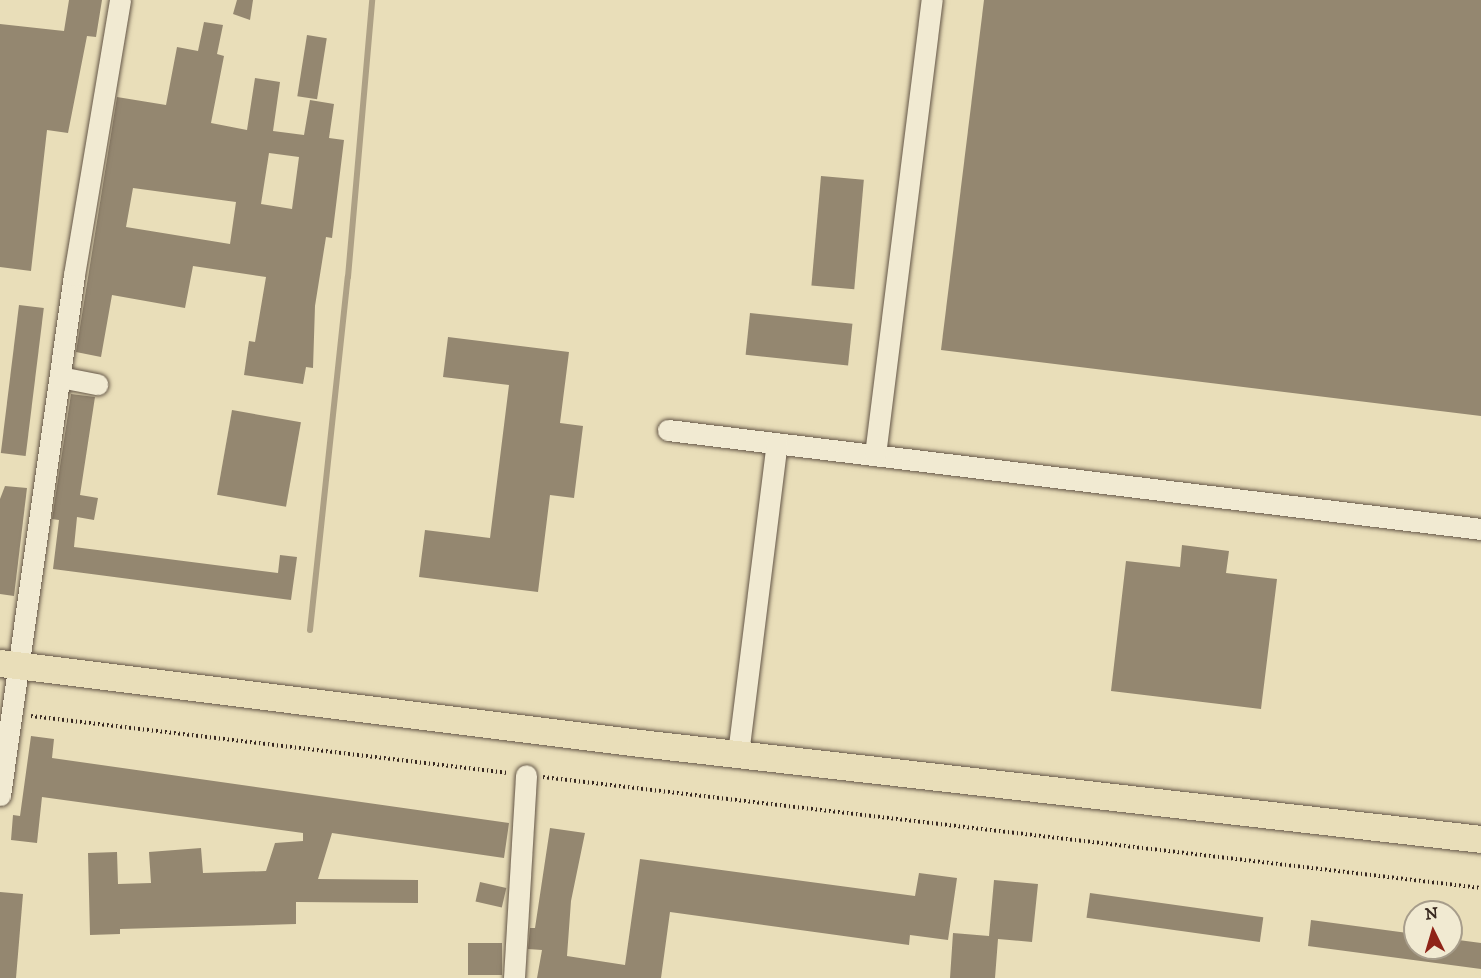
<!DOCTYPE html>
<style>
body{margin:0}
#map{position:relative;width:1481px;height:978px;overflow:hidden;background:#e9deb9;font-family:"IM FELL DW Pica",serif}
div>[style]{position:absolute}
.stream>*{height:6px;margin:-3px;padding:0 3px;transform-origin:3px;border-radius:3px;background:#ada085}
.building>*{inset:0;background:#948770;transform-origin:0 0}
.path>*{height:4px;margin-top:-2px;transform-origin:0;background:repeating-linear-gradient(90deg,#382921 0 1.5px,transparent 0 4.5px)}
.roads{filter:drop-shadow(0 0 2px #645647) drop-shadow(0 0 2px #645647)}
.minor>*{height:21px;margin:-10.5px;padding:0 10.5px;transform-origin:10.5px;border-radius:10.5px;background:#f1ead2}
.major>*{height:27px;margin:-13.5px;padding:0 13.5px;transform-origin:13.5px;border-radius:13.5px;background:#e9deb9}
span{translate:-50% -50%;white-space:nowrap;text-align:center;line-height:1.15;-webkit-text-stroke:4.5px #f1ead2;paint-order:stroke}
.north{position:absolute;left:1403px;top:900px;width:60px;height:60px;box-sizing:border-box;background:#f1ead2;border:2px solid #a79d8b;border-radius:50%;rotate:355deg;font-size:16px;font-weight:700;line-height:24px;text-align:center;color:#382921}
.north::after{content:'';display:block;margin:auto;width:21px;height:27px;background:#8f2418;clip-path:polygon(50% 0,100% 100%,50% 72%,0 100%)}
</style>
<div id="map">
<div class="stream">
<i style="left:310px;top:630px;width:355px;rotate:-83.9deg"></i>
<i style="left:348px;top:277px;width:278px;rotate:-85deg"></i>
</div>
<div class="building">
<i style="clip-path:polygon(69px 0,102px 0,96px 37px,87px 36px,68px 133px,47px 130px,31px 271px,0 267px,0 24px,64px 31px)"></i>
<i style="clip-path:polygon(237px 0,253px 0,250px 20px,233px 14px)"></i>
<i style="clip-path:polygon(984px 0,1481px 0,1481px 416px,941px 350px)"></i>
<i style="clip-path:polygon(evenodd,204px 22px,223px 25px,217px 54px,224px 56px,211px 123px,247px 130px,255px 78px,280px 82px,273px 131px,304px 135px,310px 100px,334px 104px,329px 138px,344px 140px,332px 238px,326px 237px,315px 306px,313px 368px,306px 367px,303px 384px,244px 375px,249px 341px,255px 342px,266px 277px,193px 266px,185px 308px,112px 295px,101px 357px,76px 352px,117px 97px,166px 105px,177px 47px,198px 51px,204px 22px,269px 153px,299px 157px,292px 209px,261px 204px,269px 153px,204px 22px,133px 188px,236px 202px,230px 244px,126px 227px,133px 188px)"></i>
<i style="left:307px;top:35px;width:20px;height:62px;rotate:9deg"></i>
<i style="left:821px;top:176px;width:43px;height:110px;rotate:5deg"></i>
<i style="left:19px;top:305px;width:25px;height:149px;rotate:7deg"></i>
<i style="left:750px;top:313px;width:103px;height:42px;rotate:6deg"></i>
<i style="clip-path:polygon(448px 337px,569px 352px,560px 423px,583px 426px,574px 498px,550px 495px,538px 592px,419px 577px,425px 530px,490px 538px,509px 385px,443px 377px)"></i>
<i style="clip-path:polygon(71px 394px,95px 397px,80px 495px,98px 498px,94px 520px,77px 517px,74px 547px,278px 573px,280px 555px,297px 557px,291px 600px,53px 569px,59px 520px,52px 519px)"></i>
<i style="left:232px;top:410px;width:70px;height:86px;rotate:10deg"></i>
<i style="clip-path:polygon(5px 486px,27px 488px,14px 596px,0 594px,0 499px)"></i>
<i style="clip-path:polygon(1182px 545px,1229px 551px,1226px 573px,1277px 579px,1261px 709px,1111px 691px,1126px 561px,1180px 567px)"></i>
<i style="clip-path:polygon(31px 736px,54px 739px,52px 758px,509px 823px,504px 858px,332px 833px,318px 879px,418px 880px,418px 903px,296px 902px,296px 924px,120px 929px,120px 934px,90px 935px,88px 853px,117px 852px,118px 884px,151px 883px,149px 852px,201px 848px,203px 873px,266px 871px,275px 843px,303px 841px,303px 833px,42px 797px,37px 843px,11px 840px,13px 815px,20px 816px)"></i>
<i style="clip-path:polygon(550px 828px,585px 833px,571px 901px,567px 956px,625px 965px,640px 859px,915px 896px,919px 873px,957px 878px,948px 940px,910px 935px,909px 945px,670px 912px,661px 978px,537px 978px,542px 950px,528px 949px,530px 928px,535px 928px)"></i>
<i style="clip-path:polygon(994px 880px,1038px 884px,1032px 942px,998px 939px,995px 978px,950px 978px,953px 933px,989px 936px)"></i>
<i style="left:480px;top:882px;width:27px;height:20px;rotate:13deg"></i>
<i style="clip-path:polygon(0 892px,23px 894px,16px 978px,0 978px)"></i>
<i style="left:1090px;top:893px;width:175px;height:25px;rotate:8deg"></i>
<i style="clip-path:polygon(1311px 920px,1415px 934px,1415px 948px,1451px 948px,1451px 939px,1481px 943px,1481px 969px,1308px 946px)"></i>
<i style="left:468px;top:943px;width:34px;height:32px"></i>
</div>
<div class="path">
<i style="left:31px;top:716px;width:481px;rotate:6.8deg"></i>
<i style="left:543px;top:777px;width:945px;rotate:6.75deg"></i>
</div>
<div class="roads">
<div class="minor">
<i style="left:60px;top:377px;width:38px;rotate:11deg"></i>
<i style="left:668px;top:430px;width:819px;rotate:6.94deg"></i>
<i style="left:875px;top:455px;width:459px;rotate:-82.9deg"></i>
<i style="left:738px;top:754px;width:313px;rotate:-82.9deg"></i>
<i style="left:0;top:795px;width:525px;rotate:-81.9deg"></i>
<i style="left:74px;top:275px;width:279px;rotate:-80.5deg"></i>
<i style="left:514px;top:978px;width:203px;rotate:-86.6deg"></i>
</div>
<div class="major">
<i style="left:0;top:663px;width:645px;rotate:7.13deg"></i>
<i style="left:640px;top:743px;width:846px;rotate:6.51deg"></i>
</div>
</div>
<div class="north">N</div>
</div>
